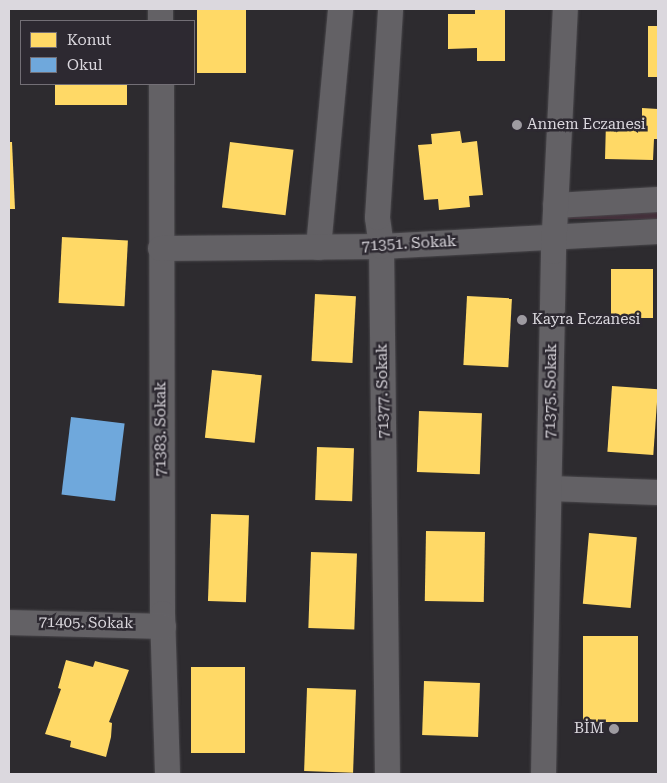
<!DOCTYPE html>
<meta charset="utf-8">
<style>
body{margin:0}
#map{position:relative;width:667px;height:783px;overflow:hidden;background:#2d2b2f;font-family:"Roboto Serif",serif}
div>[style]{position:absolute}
.green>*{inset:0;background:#44303b;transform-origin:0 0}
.homes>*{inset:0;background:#ffd966;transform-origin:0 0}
.schools>*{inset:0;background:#6fa8dc;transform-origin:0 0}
.roads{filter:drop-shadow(0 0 1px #49474b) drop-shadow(0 0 1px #49474b)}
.minor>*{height:25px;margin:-12.5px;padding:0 12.5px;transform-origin:12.5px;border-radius:12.5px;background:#636165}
.dots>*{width:14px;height:14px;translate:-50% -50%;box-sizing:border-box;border:2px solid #2d2931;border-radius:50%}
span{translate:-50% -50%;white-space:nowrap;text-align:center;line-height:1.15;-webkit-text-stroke:5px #2d2931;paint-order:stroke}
.poi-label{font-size:15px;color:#dbd8de}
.left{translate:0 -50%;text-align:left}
.right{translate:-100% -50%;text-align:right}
.street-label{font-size:15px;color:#dbd8de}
.frame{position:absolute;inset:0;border:10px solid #dbd8de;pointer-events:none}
.legend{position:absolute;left:20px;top:20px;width:175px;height:65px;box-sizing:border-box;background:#2d2931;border:1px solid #736f76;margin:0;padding:6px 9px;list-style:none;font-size:15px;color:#dbd8de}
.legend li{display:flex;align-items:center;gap:10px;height:25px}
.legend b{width:25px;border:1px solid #736f76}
</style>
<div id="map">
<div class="green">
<i style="left:658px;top:212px;width:7px;height:91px;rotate:90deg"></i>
</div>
<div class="homes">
<i style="left:197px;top:9px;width:49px;height:64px"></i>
<i style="clip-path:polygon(475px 9px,505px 9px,505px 61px,477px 61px,477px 48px,448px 49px,448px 14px,475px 14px)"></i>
<i style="left:648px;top:26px;width:10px;height:51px"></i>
<i style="left:55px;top:84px;width:72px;height:21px"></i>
<i style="clip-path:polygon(642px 108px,658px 109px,658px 139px,654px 139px,653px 160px,605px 159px,606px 121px,642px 123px)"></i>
<i style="clip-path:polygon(460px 131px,462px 143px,477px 141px,483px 195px,469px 196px,470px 207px,439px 210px,438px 199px,424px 200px,418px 145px,432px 144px,431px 134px)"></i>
<i style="clip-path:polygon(9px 142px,12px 142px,15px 209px,9px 209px)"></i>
<i style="left:230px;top:142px;width:64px;height:66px;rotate:7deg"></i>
<i style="left:62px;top:237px;width:66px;height:66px;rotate:3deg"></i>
<i style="left:611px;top:269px;width:42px;height:49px"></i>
<i style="left:315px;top:294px;width:41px;height:67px;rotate:3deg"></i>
<i style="left:467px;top:296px;width:45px;height:69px;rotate:3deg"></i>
<i style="left:212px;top:370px;width:50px;height:68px;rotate:6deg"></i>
<i style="left:612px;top:386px;width:46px;height:66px;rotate:4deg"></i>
<i style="left:419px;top:411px;width:63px;height:61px;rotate:2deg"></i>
<i style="left:317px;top:447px;width:37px;height:53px;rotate:2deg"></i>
<i style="left:211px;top:514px;width:38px;height:87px;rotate:2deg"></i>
<i style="left:426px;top:531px;width:59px;height:70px;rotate:1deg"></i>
<i style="left:589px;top:533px;width:48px;height:71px;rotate:5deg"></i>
<i style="left:311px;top:552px;width:46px;height:76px;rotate:2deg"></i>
<i style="left:583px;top:636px;width:55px;height:86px"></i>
<i style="clip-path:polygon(66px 660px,93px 667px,95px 661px,129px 670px,109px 722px,112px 723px,111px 737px,106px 757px,70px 747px,71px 741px,45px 734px,61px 689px,58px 688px)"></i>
<i style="left:191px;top:667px;width:54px;height:86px"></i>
<i style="left:424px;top:681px;width:56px;height:54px;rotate:2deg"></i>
<i style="left:307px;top:688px;width:49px;height:83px;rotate:2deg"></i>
</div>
<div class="schools">
<i style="left:71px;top:417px;width:54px;height:78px;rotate:7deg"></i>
</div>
<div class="roads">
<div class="minor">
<i style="left:160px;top:9px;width:12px;rotate:90deg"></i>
<i style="left:161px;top:84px;width:529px;rotate:89.89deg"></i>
<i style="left:162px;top:613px;width:161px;rotate:88.2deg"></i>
<i style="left:555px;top:205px;width:103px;rotate:-3.3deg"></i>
<i style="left:318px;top:247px;width:239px;rotate:-84.7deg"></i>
<i style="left:160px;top:248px;width:221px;rotate:-0.5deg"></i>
<i style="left:381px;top:246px;width:277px;rotate:-3.1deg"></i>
<i style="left:549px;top:488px;width:109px;rotate:2.1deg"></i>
<i style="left:9px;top:622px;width:154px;rotate:1.5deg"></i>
<i style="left:387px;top:774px;width:528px;rotate:-90.65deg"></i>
<i style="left:381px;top:246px;width:29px;rotate:-98deg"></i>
<i style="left:377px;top:217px;width:208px;rotate:-86.4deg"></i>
<i style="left:543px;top:774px;width:523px;rotate:-88.9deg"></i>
<i style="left:553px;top:251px;width:242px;rotate:-87.2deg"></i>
</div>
</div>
<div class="dots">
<i style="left:517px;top:125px;background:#9e9ba1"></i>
<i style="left:522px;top:320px;background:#9e9ba1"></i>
<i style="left:614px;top:729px;background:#9e9ba1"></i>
</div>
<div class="poi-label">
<span class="left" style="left:527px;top:125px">Annem Eczanesi</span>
<span class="left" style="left:532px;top:320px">Kayra Eczanesi</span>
<span class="right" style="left:604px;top:729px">BİM</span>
</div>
<div class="street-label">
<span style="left:409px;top:244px;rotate:-3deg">71351. Sokak</span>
<span style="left:383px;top:391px;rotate:-91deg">71377. Sokak</span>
<span style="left:551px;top:391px;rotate:-89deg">71375. Sokak</span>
<span style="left:161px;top:429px;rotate:-90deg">71383. Sokak</span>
<span style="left:86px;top:623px;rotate:1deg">71405. Sokak</span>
</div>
<div class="frame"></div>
<ul class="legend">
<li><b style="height:14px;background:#ffd966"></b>Konut</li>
<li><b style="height:14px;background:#6fa8dc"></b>Okul</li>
</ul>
</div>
